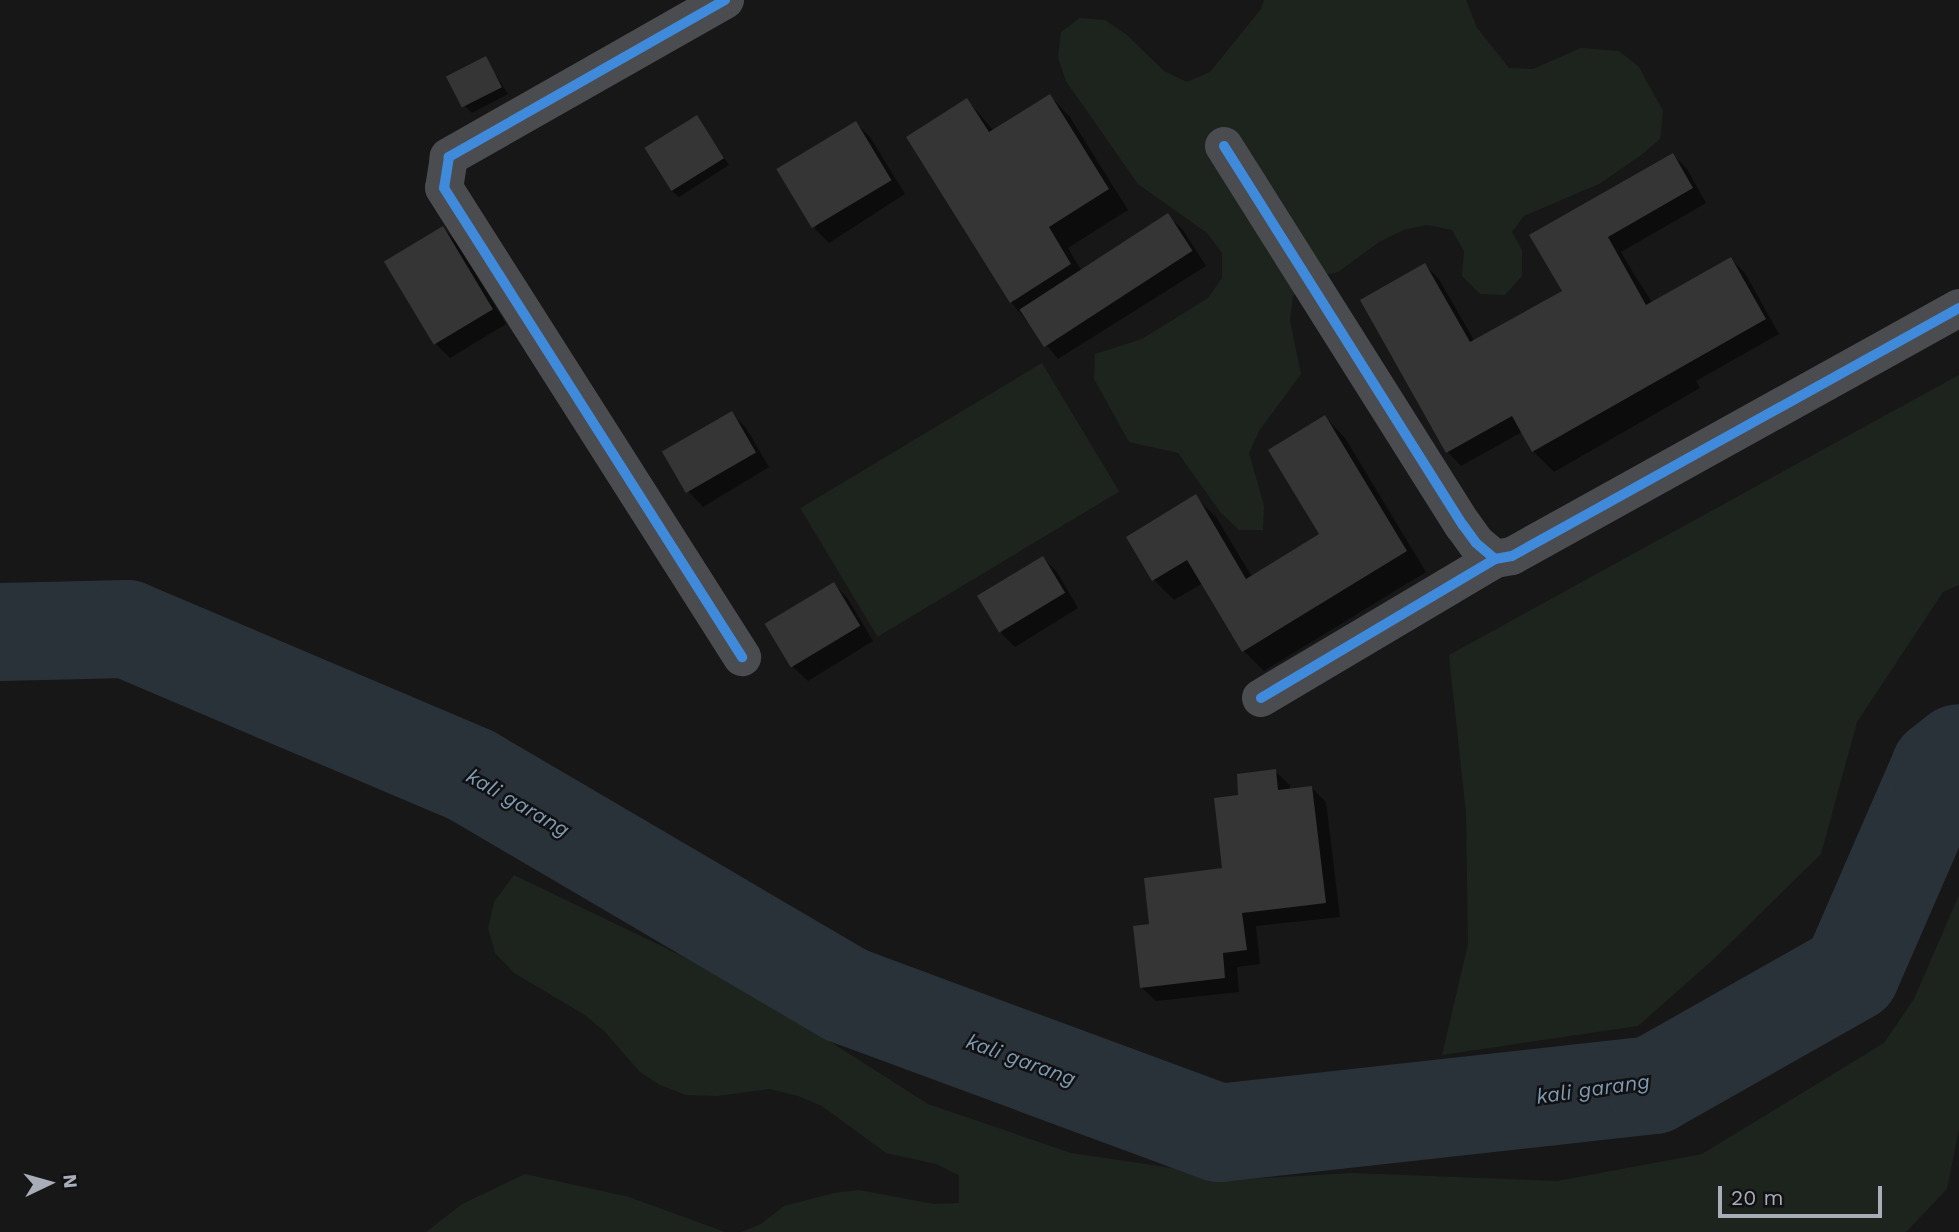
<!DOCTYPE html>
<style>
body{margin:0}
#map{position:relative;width:1959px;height:1232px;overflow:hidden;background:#171717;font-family:"Work Sans",sans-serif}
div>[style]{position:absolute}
.green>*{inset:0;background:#1d241e;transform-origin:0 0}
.shadow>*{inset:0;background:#0007}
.river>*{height:98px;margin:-49px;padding:0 49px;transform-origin:49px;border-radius:49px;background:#2a3239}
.building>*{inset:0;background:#353536;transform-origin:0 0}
.minor>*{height:38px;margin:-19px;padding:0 19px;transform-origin:19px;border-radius:19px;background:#4b4c50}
.cycleway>*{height:10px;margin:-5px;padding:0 5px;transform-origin:5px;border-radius:5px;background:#408adc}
span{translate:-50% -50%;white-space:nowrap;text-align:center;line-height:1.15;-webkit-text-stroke:5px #111113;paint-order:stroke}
.water-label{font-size:21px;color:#7f9bb3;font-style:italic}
.north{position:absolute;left:14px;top:1148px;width:70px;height:70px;-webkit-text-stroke:5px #111113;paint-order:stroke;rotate:85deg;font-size:19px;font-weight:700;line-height:28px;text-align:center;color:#a8adb8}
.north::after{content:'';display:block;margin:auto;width:24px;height:32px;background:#a8adb8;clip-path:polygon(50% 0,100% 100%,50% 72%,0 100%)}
.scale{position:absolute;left:1718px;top:1186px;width:164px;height:32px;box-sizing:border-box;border:4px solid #a8adb8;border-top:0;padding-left:9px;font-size:21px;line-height:24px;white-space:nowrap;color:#a8adb8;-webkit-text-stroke:5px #111113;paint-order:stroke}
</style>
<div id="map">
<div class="green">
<i style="clip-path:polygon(1264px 0,1466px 0,1477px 28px,1509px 68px,1533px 69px,1581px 48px,1619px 51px,1639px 67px,1663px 111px,1660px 139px,1640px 156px,1599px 184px,1524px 216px,1512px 232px,1522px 250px,1522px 276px,1505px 295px,1480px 294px,1462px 276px,1464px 251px,1452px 230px,1427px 225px,1403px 230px,1379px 242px,1338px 272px,1312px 278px,1293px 296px,1290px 321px,1301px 374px,1259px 431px,1249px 453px,1264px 506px,1263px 530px,1239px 530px,1221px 513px,1178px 453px,1129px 442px,1094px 379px,1095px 354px,1142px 339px,1208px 298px,1222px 278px,1222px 253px,1207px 233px,1138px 184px,1066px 81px,1058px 58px,1061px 32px,1080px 18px,1105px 20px,1127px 35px,1164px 71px,1187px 82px,1210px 72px,1261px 9px)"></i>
<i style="left:1042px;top:363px;width:150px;height:282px;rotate:59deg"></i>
<i style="clip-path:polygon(1959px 375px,1959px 585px,1943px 592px,1857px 722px,1821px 854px,1716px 957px,1638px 1026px,1442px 1055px,1468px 944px,1466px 813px,1449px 655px)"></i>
<i style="clip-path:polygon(514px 875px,738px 983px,928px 1104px,1071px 1153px,1247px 1179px,1351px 1173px,1557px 1181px,1702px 1154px,1884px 1043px,1914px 999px,1959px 895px,1959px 1129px,1947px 1189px,1906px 1232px,741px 1232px,761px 1224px,784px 1206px,834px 1193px,859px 1190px,934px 1204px,959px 1203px,959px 1175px,936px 1164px,886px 1153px,822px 1106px,798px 1096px,770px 1089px,717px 1096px,686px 1095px,660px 1085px,640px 1072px,605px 1032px,585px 1015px,514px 973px,495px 953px,488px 928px,494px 902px)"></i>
<i style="clip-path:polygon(525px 1174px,629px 1197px,725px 1232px,426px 1232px,462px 1204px)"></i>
</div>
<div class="shadow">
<i style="clip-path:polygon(485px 58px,508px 94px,472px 113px,465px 106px)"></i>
<i style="clip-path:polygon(1050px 96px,1070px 117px,1128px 210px,1068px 248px,1081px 270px,1168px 216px,1183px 230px,1206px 266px,1058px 359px,1011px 302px,967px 100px,994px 131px)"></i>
<i style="clip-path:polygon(697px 117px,729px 165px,679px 197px,672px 191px)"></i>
<i style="clip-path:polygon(856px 123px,870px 137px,905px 194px,829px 243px,815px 229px)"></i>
<i style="clip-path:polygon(1673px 155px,1687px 169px,1706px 203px,1621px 252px,1634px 274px,1653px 304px,1731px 259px,1745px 273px,1779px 334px,1696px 381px,1700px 388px,1554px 472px,1533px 451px,1522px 432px,1461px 466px,1447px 451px,1425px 265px,1439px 279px,1475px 342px,1564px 291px)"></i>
<i style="clip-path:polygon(443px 228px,457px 243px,506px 324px,450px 358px,436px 344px)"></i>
<i style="clip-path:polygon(732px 414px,746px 428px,769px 467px,703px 507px,689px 492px,666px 454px)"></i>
<i style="clip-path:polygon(1325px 417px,1345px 438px,1426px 572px,1264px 671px,1244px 651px,1203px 583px,1174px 600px,1154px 580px,1195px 497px,1216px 517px,1252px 577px,1322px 535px)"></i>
<i style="clip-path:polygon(1043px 558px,1057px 572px,1078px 608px,1015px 647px,1001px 633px)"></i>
<i style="clip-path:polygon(834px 584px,848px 599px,873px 641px,808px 681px,793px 667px)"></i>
<i style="clip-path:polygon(1275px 771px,1290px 785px,1290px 791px,1312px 788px,1326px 802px,1340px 917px,1256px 926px,1260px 964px,1237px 967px,1239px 992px,1156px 1001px,1141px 987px,1151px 926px,1224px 870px,1240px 796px)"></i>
</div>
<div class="river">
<i style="left:0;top:632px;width:127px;rotate:-1.4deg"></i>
<i style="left:127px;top:629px;width:374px;rotate:23deg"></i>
<i style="left:471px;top:775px;width:435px;rotate:30.4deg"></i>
<i style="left:846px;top:995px;width:398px;rotate:20.3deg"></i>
<i style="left:1219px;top:1133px;width:437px;rotate:-6.3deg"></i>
<i style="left:1653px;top:1085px;width:227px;rotate:-29.5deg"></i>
<i style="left:1851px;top:973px;width:223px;rotate:-66.5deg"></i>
<i style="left:1940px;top:768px;width:24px;rotate:-38deg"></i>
</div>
<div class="building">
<i style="left:486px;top:56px;width:35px;height:45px;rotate:63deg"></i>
<i style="clip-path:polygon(1050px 94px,1109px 189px,1049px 227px,1071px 264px,1010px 303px,906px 137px,967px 98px,989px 132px)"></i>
<i style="left:697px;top:115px;width:51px;height:62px;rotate:58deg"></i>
<i style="left:856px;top:121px;width:69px;height:93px;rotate:59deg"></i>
<i style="clip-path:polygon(1673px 153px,1693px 188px,1608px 237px,1646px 305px,1731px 257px,1766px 319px,1532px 452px,1512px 416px,1446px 453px,1360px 300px,1425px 263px,1470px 342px,1562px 291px,1529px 235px)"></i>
<i style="left:1168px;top:213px;width:45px;height:177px;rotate:57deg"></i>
<i style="left:443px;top:226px;width:97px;height:69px;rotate:59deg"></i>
<i style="left:732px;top:411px;width:48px;height:81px;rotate:60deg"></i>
<i style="clip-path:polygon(1325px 415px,1407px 551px,1242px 652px,1187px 560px,1152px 581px,1126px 537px,1196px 494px,1246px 579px,1319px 534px,1268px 450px)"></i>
<i style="left:1043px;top:556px;width:43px;height:77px;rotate:59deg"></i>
<i style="left:834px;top:582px;width:51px;height:81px;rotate:59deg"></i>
<i style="clip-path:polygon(1276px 769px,1278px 790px,1312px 786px,1326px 903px,1242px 913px,1247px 950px,1223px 953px,1225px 978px,1140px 988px,1133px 926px,1149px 924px,1144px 878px,1222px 868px,1214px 798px,1238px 795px,1237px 774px)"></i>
</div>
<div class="minor">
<i style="left:725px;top:0;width:318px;rotate:150.4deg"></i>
<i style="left:449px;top:157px;width:31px;rotate:99deg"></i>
<i style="left:444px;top:188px;width:556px;rotate:57.57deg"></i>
<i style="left:1224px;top:146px;width:448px;rotate:57.8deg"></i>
<i style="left:1463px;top:525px;width:22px;rotate:54deg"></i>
<i style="left:1476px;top:543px;width:25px;rotate:40deg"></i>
<i style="left:1261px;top:698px;width:272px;rotate:-30.7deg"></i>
<i style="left:1495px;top:559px;width:17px;rotate:-10deg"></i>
<i style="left:1512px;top:556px;width:511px;rotate:-29.02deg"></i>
</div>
<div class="cycleway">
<i style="left:725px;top:0;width:318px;rotate:150.4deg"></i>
<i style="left:449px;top:157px;width:31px;rotate:99deg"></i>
<i style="left:444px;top:188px;width:556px;rotate:57.57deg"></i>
<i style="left:1224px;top:146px;width:448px;rotate:57.8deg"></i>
<i style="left:1463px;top:525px;width:22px;rotate:54deg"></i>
<i style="left:1476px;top:543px;width:25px;rotate:40deg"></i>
<i style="left:1261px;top:698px;width:272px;rotate:-30.7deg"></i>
<i style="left:1495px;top:559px;width:17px;rotate:-10deg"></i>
<i style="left:1512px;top:556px;width:511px;rotate:-29.02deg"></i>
</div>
<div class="water-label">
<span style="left:518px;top:803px;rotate:30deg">kali garang</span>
<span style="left:1021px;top:1060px;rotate:20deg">kali garang</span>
<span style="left:1593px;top:1089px;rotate:-8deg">kali garang</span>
</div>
<div class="north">N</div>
<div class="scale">20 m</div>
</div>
